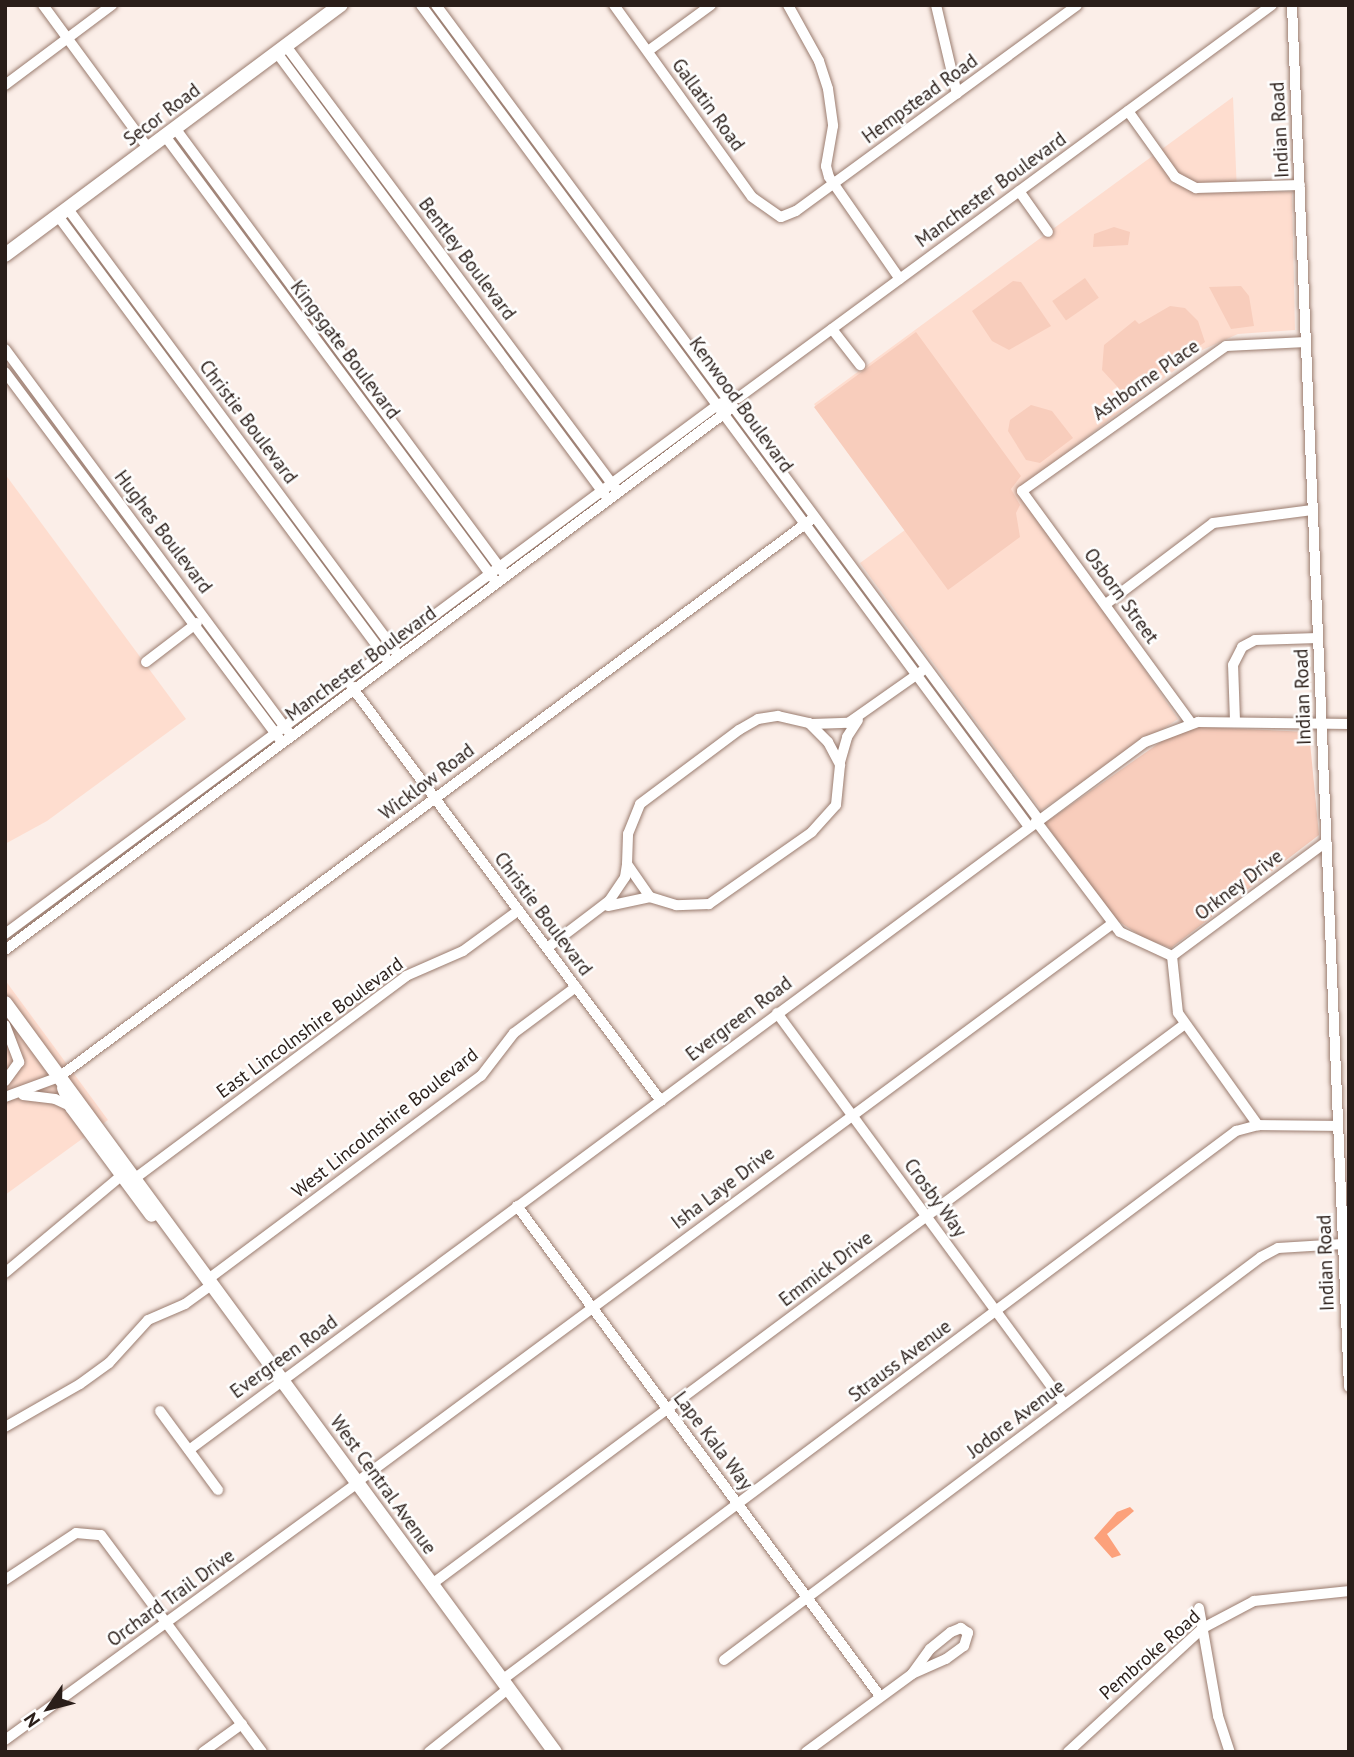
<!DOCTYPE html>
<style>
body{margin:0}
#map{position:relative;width:1354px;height:1757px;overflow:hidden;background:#fbeee8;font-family:"PT Sans",sans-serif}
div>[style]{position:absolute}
.built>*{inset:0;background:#feddcf}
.green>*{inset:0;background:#f8cdbc;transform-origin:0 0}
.water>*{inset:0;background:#fca17b}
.roads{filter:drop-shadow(0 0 2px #9a7c6f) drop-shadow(0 0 2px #9a7c6f)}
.minor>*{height:10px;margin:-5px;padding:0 5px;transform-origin:5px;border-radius:5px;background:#fff}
.major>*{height:14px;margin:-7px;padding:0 7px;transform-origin:7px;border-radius:7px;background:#fff}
span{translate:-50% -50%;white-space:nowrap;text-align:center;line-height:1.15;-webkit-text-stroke:5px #fefefe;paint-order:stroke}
.street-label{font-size:19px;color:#2a1e19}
.frame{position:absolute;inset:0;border:7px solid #2a1e19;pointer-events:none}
.north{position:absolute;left:14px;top:1673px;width:70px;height:70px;-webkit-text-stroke:5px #fefefe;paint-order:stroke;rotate:235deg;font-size:19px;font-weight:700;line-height:28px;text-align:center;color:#2a1e19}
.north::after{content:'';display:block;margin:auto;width:24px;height:32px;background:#2a1e19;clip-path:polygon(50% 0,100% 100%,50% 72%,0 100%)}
</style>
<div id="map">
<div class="built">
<i style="clip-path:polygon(1233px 97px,1237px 192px,1292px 192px,1295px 330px,1238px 334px,1200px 351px,1021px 487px,1178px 719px,1041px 810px,860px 563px,905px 530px,814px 404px)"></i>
<i style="clip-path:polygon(5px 474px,186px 719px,47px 821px,5px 844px)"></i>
<i style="clip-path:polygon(5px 980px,108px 1120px,5px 1195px)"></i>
</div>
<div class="green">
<i style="clip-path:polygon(1114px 227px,1130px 232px,1128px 245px,1093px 247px,1094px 234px)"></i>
<i style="left:1085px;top:278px;width:24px;height:40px;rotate:55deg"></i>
<i style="clip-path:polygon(1013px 281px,1021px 282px,1051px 326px,1009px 350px,992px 341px,972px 311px)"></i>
<i style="clip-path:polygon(1241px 286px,1249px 296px,1254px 326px,1231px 329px,1209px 287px)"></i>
<i style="clip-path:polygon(1170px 306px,1185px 308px,1198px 321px,1205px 342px,1127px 397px,1102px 370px,1104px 345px,1135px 320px,1139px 324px)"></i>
<i style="clip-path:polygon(916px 332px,1021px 476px,1011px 489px,1020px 505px,1016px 513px,1020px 537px,948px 590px,814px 407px)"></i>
<i style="clip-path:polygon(1031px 405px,1052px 411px,1073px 438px,1040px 463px,1026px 460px,1008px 431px,1010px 420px)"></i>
<i style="clip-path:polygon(1199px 727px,1309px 732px,1319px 835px,1171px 948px,1144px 938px,1115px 919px,1045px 823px,1172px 734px)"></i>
</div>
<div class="water">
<i style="clip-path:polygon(1130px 1507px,1134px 1511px,1107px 1534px,1121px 1555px,1112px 1558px,1094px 1538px,1117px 1512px)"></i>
</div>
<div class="roads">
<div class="minor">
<i style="left:43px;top:5px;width:177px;rotate:53.7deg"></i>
<i style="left:421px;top:5px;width:1022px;rotate:53.51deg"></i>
<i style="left:436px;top:5px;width:1014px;rotate:53.5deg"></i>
<i style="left:614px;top:5px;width:236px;rotate:54.3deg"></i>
<i style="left:752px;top:197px;width:35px;rotate:35deg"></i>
<i style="left:781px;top:217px;width:16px;rotate:-22deg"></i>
<i style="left:796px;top:211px;width:348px;rotate:-36.2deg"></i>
<i style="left:788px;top:5px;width:64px;rotate:61deg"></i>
<i style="left:819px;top:61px;width:29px;rotate:72deg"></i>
<i style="left:828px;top:89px;width:37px;rotate:82deg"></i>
<i style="left:833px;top:126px;width:41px;rotate:99.9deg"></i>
<i style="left:826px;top:166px;width:11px;rotate:75deg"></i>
<i style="left:829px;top:177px;width:124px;rotate:55.2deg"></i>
<i style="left:936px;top:5px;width:91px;rotate:76.7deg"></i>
<i style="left:1292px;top:5px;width:1383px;rotate:87.64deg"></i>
<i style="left:286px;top:46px;width:552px;rotate:53.32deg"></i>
<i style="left:648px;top:51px;width:78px;rotate:-36.1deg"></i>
<i style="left:277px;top:53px;width:550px;rotate:53.42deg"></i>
<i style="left:5px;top:85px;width:134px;rotate:-36.8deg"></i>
<i style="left:1128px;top:111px;width:81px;rotate:54.5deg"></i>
<i style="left:1175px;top:177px;width:24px;rotate:28deg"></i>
<i style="left:1196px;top:188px;width:104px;rotate:-1.7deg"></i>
<i style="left:175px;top:128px;width:552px;rotate:53.55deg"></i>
<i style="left:165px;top:136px;width:550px;rotate:53.42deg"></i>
<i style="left:1019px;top:191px;width:50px;rotate:54.7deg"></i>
<i style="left:68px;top:209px;width:551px;rotate:53.48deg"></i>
<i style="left:58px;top:216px;width:550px;rotate:53.42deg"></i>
<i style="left:832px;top:329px;width:46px;rotate:52.1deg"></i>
<i style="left:5px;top:349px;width:475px;rotate:53.5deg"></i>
<i style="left:5px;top:372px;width:459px;rotate:53.2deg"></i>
<i style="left:1106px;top:604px;width:134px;rotate:-37.1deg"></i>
<i style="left:1213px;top:523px;width:100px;rotate:-7.5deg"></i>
<i style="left:146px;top:662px;width:64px;rotate:-37.4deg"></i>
<i style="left:351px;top:686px;width:518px;rotate:53.24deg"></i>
<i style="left:778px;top:716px;width:32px;rotate:13deg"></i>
<i style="left:809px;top:723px;width:27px;rotate:45deg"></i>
<i style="left:828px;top:742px;width:26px;rotate:62deg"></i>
<i style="left:840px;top:765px;width:40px;rotate:95.7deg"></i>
<i style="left:836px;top:805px;width:36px;rotate:132deg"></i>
<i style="left:812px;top:832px;width:126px;rotate:145deg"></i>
<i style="left:709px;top:904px;width:33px;rotate:178deg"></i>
<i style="left:676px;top:905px;width:27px;rotate:-163deg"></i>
<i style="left:650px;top:897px;width:40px;rotate:-124.9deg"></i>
<i style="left:627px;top:864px;width:30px;rotate:-88deg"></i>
<i style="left:628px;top:834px;width:32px;rotate:-68deg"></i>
<i style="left:640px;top:804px;width:124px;rotate:-36.8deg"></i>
<i style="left:739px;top:730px;width:22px;rotate:-30deg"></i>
<i style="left:758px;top:719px;width:20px;rotate:-9deg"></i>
<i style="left:1235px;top:721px;width:56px;rotate:-92deg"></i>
<i style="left:1233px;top:665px;width:20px;rotate:-63deg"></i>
<i style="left:1242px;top:647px;width:15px;rotate:-28deg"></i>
<i style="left:1255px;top:640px;width:63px;rotate:-1.8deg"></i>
<i style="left:1191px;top:723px;width:287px;rotate:-126.1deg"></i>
<i style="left:1022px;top:491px;width:250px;rotate:-35.4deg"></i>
<i style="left:1226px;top:346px;width:80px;rotate:-2.9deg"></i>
<i style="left:812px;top:724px;width:36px;rotate:-2deg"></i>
<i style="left:848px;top:723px;width:90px;rotate:-35.1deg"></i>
<i style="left:840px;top:762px;width:26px;rotate:-74deg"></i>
<i style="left:847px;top:737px;width:20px;rotate:-57deg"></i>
<i style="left:1036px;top:821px;width:139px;rotate:52.9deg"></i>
<i style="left:1120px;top:932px;width:57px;rotate:24.8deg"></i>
<i style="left:608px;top:906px;width:43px;rotate:-12.1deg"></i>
<i style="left:5px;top:934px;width:889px;rotate:-36.59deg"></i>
<i style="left:719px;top:404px;width:20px;rotate:-18deg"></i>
<i style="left:738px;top:398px;width:663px;rotate:-36.35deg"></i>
<i style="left:547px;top:948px;width:78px;rotate:-37.2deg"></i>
<i style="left:609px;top:901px;width:29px;rotate:-56deg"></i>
<i style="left:625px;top:877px;width:13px;rotate:-81deg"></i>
<i style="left:5px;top:950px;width:903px;rotate:-36.72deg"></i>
<i style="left:1172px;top:956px;width:57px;rotate:84deg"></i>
<i style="left:1178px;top:1013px;width:138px;rotate:54.5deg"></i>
<i style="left:1172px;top:956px;width:192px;rotate:-36.5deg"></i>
<i style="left:777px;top:1013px;width:485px;rotate:53.7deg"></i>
<i style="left:5px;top:1025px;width:40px;rotate:69deg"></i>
<i style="left:19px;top:1062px;width:24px;rotate:126deg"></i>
<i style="left:23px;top:1095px;width:32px;rotate:7deg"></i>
<i style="left:55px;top:1099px;width:19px;rotate:25deg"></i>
<i style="left:5px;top:1097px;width:58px;rotate:-20.3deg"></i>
<i style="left:59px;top:1077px;width:937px;rotate:-36.54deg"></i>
<i style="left:130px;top:1182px;width:344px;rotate:-36.7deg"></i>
<i style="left:406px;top:976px;width:62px;rotate:-23.7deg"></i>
<i style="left:463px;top:951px;width:69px;rotate:-36.2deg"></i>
<i style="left:517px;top:1206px;width:610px;rotate:53.47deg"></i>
<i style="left:5px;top:1273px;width:158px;rotate:-39.9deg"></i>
<i style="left:207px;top:1280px;width:342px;rotate:-36.7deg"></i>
<i style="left:481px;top:1076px;width:54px;rotate:-52.5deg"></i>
<i style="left:514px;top:1033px;width:77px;rotate:-36.6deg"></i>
<i style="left:160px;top:1411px;width:98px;rotate:53.7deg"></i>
<i style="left:5px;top:1427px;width:86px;rotate:-29.8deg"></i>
<i style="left:80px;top:1384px;width:36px;rotate:-36deg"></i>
<i style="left:109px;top:1363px;width:58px;rotate:-47.8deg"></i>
<i style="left:148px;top:1320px;width:40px;rotate:-23.4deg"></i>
<i style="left:185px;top:1304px;width:32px;rotate:-36deg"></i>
<i style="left:189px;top:1450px;width:1190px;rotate:-36.52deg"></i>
<i style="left:1145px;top:742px;width:57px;rotate:-20.7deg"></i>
<i style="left:1198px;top:722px;width:151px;rotate:0.8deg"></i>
<i style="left:357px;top:1482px;width:939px;rotate:-36.47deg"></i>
<i style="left:5px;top:1580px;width:85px;rotate:-33.5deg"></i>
<i style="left:76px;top:1533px;width:25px;rotate:5deg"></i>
<i style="left:101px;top:1535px;width:270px;rotate:53.4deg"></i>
<i style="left:432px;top:1584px;width:938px;rotate:-36.64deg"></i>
<i style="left:1199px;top:1608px;width:110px;rotate:80deg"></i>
<i style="left:1218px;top:1716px;width:38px;rotate:72deg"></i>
<i style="left:724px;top:1660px;width:671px;rotate:-36.89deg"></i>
<i style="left:1261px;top:1257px;width:19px;rotate:-28deg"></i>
<i style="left:1278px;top:1248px;width:65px;rotate:-3.5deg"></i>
<i style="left:502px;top:1680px;width:917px;rotate:-36.79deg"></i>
<i style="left:1236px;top:1131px;width:23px;rotate:-15deg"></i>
<i style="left:1258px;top:1125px;width:80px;rotate:0.7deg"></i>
<i style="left:5px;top:1740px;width:436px;rotate:-36.1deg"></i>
<i style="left:203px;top:1752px;width:48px;rotate:-35.7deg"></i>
<i style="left:429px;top:1752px;width:101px;rotate:-38.6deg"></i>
<i style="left:806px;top:1752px;width:132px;rotate:-36.3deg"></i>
<i style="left:912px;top:1674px;width:37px;rotate:-24deg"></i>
<i style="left:946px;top:1659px;width:22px;rotate:-36deg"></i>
<i style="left:964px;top:1646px;width:14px;rotate:-73deg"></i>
<i style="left:968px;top:1633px;width:9px;rotate:-144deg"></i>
<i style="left:961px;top:1628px;width:11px;rotate:158deg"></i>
<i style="left:951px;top:1632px;width:27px;rotate:141deg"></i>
<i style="left:930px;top:1649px;width:31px;rotate:126deg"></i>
<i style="left:1068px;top:1752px;width:183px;rotate:-42.6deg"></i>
<i style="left:1203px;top:1628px;width:58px;rotate:-27.9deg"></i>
<i style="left:1254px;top:1601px;width:96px;rotate:-6deg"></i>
</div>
<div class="major">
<i style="left:5px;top:255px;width:419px;rotate:-36.7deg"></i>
<i style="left:5px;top:1003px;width:929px;rotate:53.71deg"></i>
<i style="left:64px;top:1088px;width:21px;rotate:67deg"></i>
<i style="left:72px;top:1107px;width:134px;rotate:53.5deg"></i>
</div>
</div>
<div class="street-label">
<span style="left:920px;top:99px;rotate:-36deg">Hempstead Road</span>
<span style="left:708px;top:105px;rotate:54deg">Gallatin Road</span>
<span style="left:162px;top:115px;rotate:-37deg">Secor Road</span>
<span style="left:1280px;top:130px;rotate:-93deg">Indian Road</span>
<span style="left:991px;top:190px;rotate:-36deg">Manchester Boulevard</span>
<span style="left:467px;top:259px;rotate:53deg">Bentley Boulevard</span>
<span style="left:345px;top:350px;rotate:53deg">Kingsgate Boulevard</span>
<span style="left:1146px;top:380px;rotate:-35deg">Ashborne Place</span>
<span style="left:741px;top:405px;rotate:54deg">Kenwood Boulevard</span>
<span style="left:248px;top:422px;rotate:53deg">Christie Boulevard</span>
<span style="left:163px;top:532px;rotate:53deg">Hughes Boulevard</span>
<span style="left:1121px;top:596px;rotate:54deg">Osborn Street</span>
<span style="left:361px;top:664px;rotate:-36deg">Manchester Boulevard</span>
<span style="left:1303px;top:697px;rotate:-92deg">Indian Road</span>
<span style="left:427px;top:782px;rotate:-37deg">Wicklow Road</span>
<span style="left:1239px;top:885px;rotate:-37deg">Orkney Drive</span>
<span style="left:543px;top:914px;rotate:53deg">Christie Boulevard</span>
<span style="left:739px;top:1019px;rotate:-37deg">Evergreen Road</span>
<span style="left:310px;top:1028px;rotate:-36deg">East Lincolnshire Boulevard</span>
<span style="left:385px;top:1123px;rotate:-38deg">West Lincolnshire Boulevard</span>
<span style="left:723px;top:1188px;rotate:-37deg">Isha Laye Drive</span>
<span style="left:935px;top:1198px;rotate:54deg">Crosby Way</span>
<span style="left:1326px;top:1263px;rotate:-92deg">Indian Road</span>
<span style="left:826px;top:1269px;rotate:-37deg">Emmick Drive</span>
<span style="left:284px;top:1357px;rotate:-36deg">Evergreen Road</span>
<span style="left:900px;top:1361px;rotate:-37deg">Strauss Avenue</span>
<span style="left:1016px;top:1419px;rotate:-37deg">Jodore Avenue</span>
<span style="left:713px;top:1441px;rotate:53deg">Lape Kala Way</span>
<span style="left:383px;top:1485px;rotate:54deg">West Central Avenue</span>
<span style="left:171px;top:1598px;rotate:-36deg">Orchard Trail Drive</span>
<span style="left:1150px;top:1655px;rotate:-41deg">Pembroke Road</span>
</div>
<div class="frame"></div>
<div class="north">N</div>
</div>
